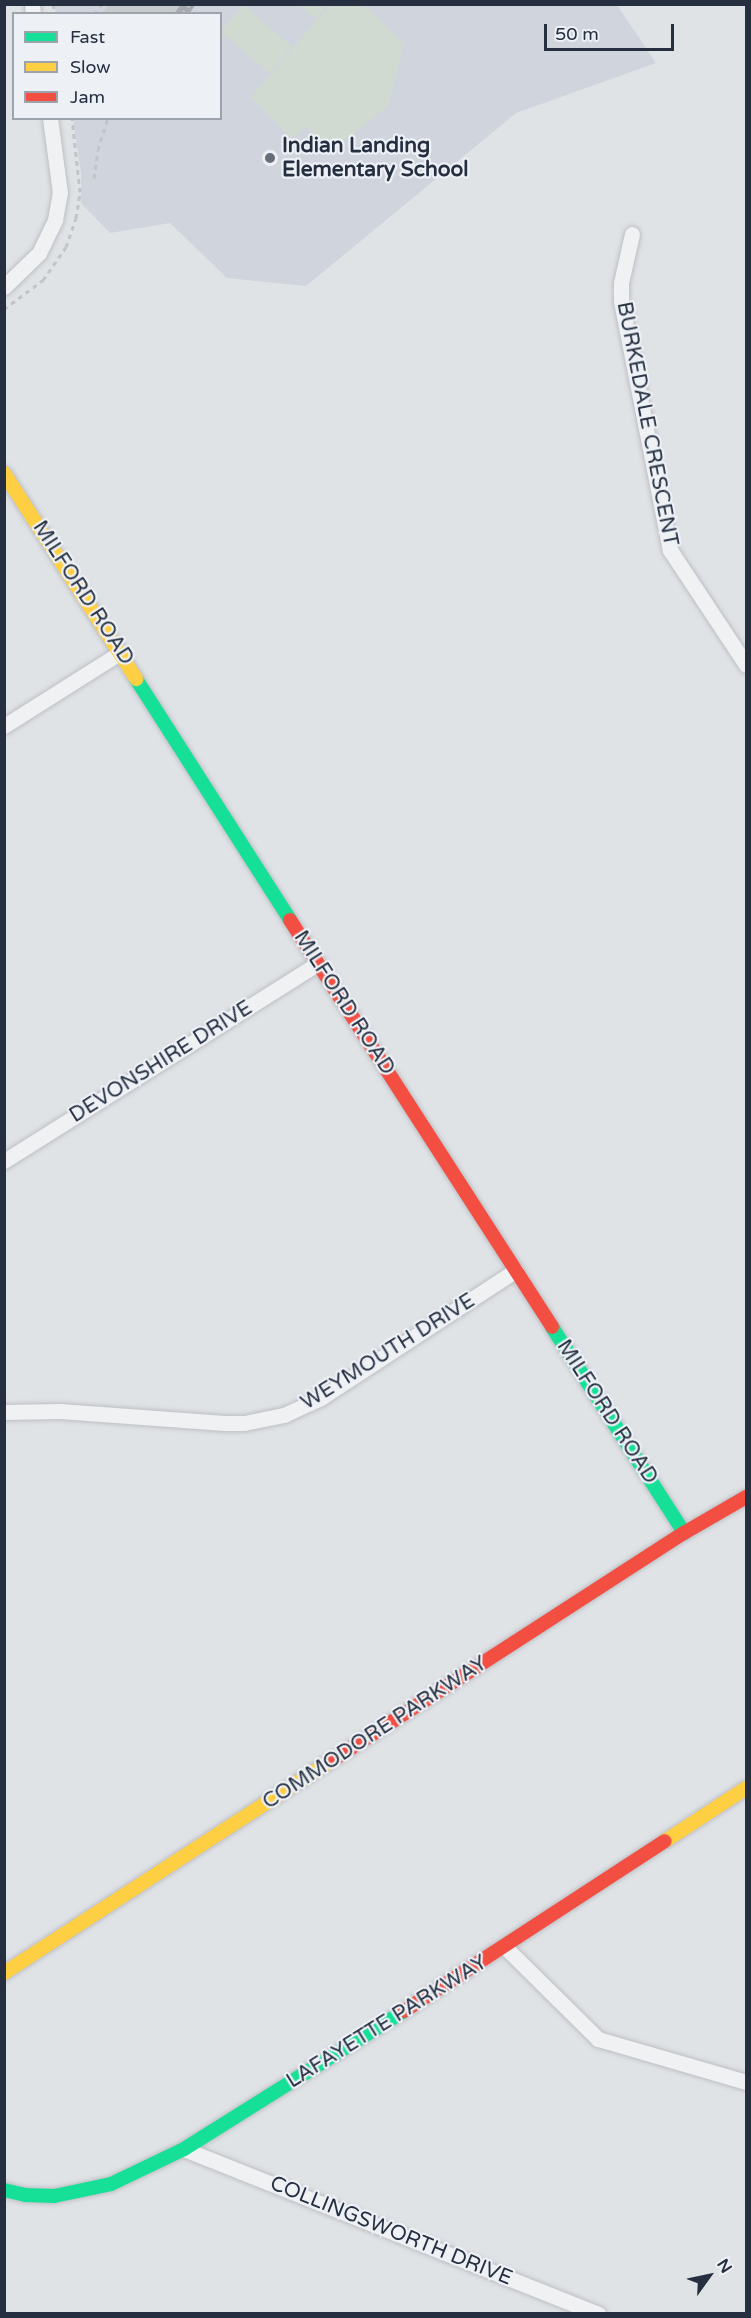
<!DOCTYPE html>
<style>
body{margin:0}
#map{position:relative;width:751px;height:2318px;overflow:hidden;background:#e0e3e6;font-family:"Varela Round",sans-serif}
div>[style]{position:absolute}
.built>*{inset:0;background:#d0d4dc}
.green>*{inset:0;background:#d0dad0;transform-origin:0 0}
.shadow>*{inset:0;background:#0003}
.building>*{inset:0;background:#c7cbce}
.path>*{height:3px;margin-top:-1.5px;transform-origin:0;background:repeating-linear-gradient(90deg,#c2c4c8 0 4.5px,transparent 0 9px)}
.roads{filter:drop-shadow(0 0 2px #bdbfc4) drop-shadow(0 0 2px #bdbfc4)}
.street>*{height:15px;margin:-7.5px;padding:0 7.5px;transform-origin:7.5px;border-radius:7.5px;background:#eff1f2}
.fast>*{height:14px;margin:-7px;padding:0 7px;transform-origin:7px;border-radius:7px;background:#16e098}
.slow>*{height:14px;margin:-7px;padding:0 7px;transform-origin:7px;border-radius:7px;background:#ffcf43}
.jam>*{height:14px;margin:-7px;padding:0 7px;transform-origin:7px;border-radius:7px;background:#f24e42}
.dots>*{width:16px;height:16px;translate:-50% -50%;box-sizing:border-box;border:3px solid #edf1f6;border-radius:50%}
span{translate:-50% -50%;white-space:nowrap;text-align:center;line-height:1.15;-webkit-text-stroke:4.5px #edf1f6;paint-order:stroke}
.poi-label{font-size:21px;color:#252f40;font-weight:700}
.left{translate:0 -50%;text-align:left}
.street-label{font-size:21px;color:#252f40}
.frame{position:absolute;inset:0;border:6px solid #252f40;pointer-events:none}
.legend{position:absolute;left:12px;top:12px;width:210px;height:108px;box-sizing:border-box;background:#edf1f6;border:2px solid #9da3ad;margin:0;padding:8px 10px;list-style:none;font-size:18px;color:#252f40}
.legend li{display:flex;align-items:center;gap:12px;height:30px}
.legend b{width:30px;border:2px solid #9da3ad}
.north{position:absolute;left:679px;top:2246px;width:60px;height:60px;-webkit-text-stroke:4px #edf1f6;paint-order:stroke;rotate:57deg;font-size:16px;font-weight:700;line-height:24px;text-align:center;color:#252f40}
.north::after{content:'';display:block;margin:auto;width:21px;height:27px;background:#252f40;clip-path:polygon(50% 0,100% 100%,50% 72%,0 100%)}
.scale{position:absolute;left:544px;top:24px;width:130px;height:27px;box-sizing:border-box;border:3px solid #252f40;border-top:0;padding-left:8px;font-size:18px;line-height:21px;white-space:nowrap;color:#252f40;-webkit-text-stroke:4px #edf1f6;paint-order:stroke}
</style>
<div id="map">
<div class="built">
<i style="clip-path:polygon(54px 5px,617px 5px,656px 63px,516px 113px,306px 286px,227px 278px,170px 223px,110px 233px,81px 203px,81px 173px,73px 119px,220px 118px,220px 14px,56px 13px)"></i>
</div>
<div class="green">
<i style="left:243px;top:5px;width:64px;height:35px;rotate:40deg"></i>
<i style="clip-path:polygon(299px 5px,327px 5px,316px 18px)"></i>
<i style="clip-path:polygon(330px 5px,356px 5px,370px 10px,404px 44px,388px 106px,327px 154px,307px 126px,291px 138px,251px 97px)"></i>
</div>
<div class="shadow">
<i style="clip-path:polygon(111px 4px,196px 4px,189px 14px,103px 14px)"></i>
</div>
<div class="building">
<i style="clip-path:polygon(109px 4px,181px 4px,174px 14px,102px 14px)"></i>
</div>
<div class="path">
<i style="left:53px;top:4px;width:10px;rotate:79deg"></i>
<i style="left:94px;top:14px;width:13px;rotate:-51deg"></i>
<i style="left:182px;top:14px;width:13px;rotate:-51deg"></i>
<i style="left:94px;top:178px;width:28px;rotate:-82deg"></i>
<i style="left:98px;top:150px;width:34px;rotate:-73deg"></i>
<i style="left:4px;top:309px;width:49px;rotate:-36.6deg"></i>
<i style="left:43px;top:280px;width:40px;rotate:-55.1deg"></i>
<i style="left:66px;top:247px;width:31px;rotate:-71deg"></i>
<i style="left:76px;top:218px;width:26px;rotate:-81deg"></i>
<i style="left:80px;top:192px;width:74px;rotate:-96.2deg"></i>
</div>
<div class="roads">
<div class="street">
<i style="left:32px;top:4px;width:10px;rotate:84deg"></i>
<i style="left:632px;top:234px;width:50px;rotate:102.7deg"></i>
<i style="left:621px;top:283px;width:18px;rotate:90deg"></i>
<i style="left:621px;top:301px;width:254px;rotate:78.9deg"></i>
<i style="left:670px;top:550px;width:138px;rotate:56.5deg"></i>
<i style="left:4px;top:287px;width:49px;rotate:-44.2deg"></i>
<i style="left:39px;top:253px;width:37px;rotate:-64deg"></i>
<i style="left:55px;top:220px;width:27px;rotate:-80deg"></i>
<i style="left:60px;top:193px;width:76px;rotate:-97.6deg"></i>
<i style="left:4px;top:726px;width:138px;rotate:-32.3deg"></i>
<i style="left:4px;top:1161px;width:371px;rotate:-32.2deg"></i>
<i style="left:4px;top:1412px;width:56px;rotate:-1deg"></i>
<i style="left:60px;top:1411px;width:165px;rotate:4.2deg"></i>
<i style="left:225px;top:1423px;width:19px"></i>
<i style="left:244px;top:1423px;width:41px;rotate:-11.3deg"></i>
<i style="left:284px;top:1415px;width:38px;rotate:-25deg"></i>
<i style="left:319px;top:1399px;width:235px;rotate:-33.2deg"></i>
<i style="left:505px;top:1947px;width:131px;rotate:44.7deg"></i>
<i style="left:598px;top:2039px;width:154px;rotate:16.2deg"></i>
<i style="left:184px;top:2149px;width:446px;rotate:21.7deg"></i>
</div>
<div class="fast">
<i style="left:136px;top:679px;width:286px;rotate:57.4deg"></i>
<i style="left:552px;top:1327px;width:245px;rotate:57.3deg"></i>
<i style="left:4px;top:2190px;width:22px;rotate:13deg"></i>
<i style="left:25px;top:2195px;width:29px;rotate:2deg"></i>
<i style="left:54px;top:2196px;width:58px;rotate:-11.9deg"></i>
<i style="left:111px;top:2184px;width:81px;rotate:-25.6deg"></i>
<i style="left:184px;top:2149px;width:260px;rotate:-32.1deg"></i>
</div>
<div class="slow">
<i style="left:4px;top:473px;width:245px;rotate:57.3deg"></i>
<i style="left:665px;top:1841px;width:97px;rotate:-33.2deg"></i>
<i style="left:4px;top:1973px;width:390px;rotate:-33deg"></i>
</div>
<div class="jam">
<i style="left:290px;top:920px;width:484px;rotate:57.2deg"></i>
<i style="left:331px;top:1761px;width:420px;rotate:-32.9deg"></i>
<i style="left:684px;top:1533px;width:72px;rotate:-30.1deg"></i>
<i style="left:404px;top:2011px;width:311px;rotate:-33.1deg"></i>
</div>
</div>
<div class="dots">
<i style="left:270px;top:158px;background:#666e7a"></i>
</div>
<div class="poi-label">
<span class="left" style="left:282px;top:158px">Indian Landing<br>Elementary School</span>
</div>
<div class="street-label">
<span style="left:647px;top:424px;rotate:79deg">BURKEDALE CRESCENT</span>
<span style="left:83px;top:593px;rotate:57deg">MILFORD ROAD</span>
<span style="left:344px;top:1003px;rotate:57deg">MILFORD ROAD</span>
<span style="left:161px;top:1062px;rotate:-32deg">DEVONSHIRE DRIVE</span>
<span style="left:388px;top:1352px;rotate:-32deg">WEYMOUTH DRIVE</span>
<span style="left:607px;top:1412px;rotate:57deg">MILFORD ROAD</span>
<span style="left:375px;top:1733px;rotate:-33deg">COMMODORE PARKWAY</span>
<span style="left:387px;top:2022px;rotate:-32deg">LAFAYETTE PARKWAY</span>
<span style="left:391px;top:2231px;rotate:22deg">COLLINGSWORTH DRIVE</span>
</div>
<div class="frame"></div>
<ul class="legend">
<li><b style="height:8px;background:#16e098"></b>Fast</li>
<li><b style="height:8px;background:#ffcf43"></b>Slow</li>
<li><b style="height:8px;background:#f24e42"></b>Jam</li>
</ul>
<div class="north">N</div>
<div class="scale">50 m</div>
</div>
